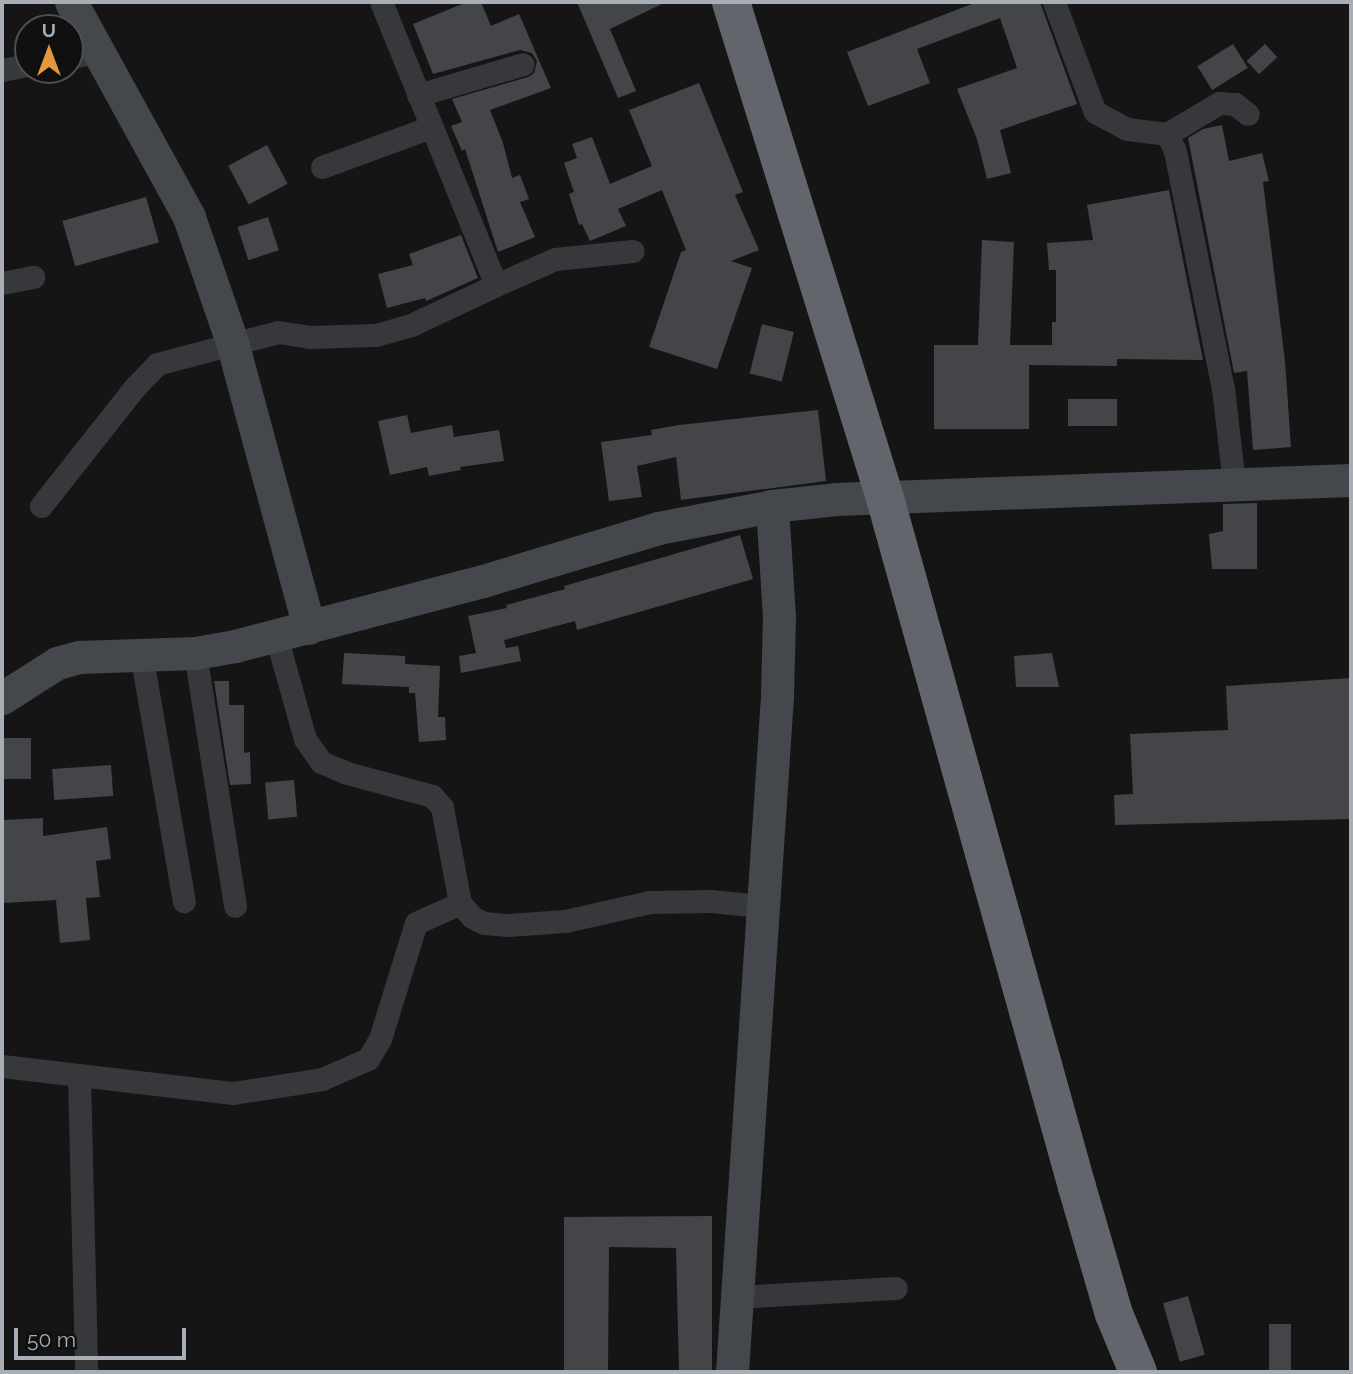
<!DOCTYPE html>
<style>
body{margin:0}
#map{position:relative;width:1353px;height:1374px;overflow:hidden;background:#151516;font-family:Raleway,sans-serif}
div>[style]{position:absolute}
.building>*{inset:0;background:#444549;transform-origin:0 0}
.street>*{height:23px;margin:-11.5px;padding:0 11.5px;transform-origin:11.5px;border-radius:11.5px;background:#36383b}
.secondary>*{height:33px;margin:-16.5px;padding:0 16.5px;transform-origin:16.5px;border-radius:16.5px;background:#44474b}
.highway>*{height:38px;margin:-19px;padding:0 19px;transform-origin:19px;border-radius:19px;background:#62666c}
span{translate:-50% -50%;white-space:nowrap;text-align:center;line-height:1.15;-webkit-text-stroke:5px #101011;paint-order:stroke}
.frame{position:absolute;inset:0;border:4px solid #a8aeb6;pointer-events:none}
.north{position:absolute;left:14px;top:14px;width:70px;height:70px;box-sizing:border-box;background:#101011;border:2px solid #4d4f53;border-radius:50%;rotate:0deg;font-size:19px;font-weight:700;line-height:28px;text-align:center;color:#a8aeb6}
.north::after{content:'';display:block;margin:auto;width:24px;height:32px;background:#e4973f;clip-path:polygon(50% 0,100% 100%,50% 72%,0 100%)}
.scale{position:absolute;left:14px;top:1328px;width:172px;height:32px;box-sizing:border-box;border:4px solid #a8aeb6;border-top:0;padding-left:9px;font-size:21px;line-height:24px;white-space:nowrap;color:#a8aeb6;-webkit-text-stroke:5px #101011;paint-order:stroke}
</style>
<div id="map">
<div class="building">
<i style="clip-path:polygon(467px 2px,481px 2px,491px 26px,519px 14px,551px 88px,490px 110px,503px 143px,512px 178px,520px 175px,529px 199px,520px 202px,535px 237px,498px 252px,465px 149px,462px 151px,451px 126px,462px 122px,452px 99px,528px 77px,534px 73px,537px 61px,532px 53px,520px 50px,433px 74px,413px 24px)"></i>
<i style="clip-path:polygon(577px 2px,666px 2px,610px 29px,636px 91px,618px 98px)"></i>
<i style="clip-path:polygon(977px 2px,1040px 2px,1077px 104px,1000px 130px,1011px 173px,987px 179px,977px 139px,957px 89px,1017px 68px,1000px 18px,917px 49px,930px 83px,868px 106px,847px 52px)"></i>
<i style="left:1233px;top:44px;width:28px;height:42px;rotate:58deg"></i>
<i style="left:1265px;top:44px;width:18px;height:25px;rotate:47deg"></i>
<i style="clip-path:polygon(699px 83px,743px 192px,735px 195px,759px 250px,731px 261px,752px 268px,717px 369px,649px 347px,681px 252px,686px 250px,662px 190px,618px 209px,626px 226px,590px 241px,582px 224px,579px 225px,569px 194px,574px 192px,564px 163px,577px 158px,572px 144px,592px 137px,610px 184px,652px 166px,629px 110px)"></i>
<i style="clip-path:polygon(1222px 125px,1229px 161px,1262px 153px,1269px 181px,1263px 182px,1285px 361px,1291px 447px,1253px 450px,1247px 371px,1234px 373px,1188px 138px,1203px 129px)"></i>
<i style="left:267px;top:145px;width:44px;height:44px;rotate:62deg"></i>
<i style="clip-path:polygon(1169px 190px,1203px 360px,1117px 359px,1117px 366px,1029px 365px,1029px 429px,934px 429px,934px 345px,978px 345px,982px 240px,1014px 242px,1010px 345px,1052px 345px,1052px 322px,1056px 322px,1056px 270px,1049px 270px,1047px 243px,1093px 240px,1087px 205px)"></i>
<i style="left:146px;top:197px;width:47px;height:87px;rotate:74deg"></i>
<i style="left:268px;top:217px;width:35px;height:32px;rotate:72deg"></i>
<i style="clip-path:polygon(461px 235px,478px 278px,426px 301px,425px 298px,387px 308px,378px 274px,413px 265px,409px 254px)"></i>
<i style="left:762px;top:324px;width:33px;height:51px;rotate:14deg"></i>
<i style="left:1068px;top:399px;width:49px;height:27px"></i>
<i style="clip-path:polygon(818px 410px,826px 481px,681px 500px,676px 457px,637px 466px,642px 497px,609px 501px,601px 442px,652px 435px,651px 430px,679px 425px)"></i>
<i style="clip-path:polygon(407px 415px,411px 433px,452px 425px,454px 437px,499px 430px,504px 461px,460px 467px,461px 470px,429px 476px,427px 467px,390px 475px,378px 421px)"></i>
<i style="clip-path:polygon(1257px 503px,1257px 569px,1212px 569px,1209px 534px,1223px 531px,1223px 504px)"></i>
<i style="clip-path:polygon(740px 535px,753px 579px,577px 630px,575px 621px,504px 640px,506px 648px,518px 646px,521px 661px,461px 673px,459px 656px,476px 653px,468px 616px,507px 608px,506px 605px,565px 589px,564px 586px)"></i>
<i style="clip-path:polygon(344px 653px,405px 656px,405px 664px,440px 666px,438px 717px,445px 717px,446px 740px,419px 742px,415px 693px,409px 693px,409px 687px,342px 684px)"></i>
<i style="clip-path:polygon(1052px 653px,1059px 687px,1016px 687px,1014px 656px)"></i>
<i style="clip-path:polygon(1351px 678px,1351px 819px,1115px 825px,1114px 795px,1133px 794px,1130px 734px,1228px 730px,1226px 686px)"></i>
<i style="clip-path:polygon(214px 681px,229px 681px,229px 705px,244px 705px,244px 753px,250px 752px,251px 784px,230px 785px)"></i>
<i style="left:2px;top:738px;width:29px;height:41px"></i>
<i style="left:111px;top:765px;width:31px;height:59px;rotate:86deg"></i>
<i style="left:294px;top:780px;width:37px;height:29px;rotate:85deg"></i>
<i style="clip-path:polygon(43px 818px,43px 836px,107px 827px,111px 859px,96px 861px,100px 897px,86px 898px,90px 940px,60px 943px,56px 900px,3px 903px,2px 820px)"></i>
<i style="clip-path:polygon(712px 1216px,712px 1372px,679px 1372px,676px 1248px,609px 1247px,608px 1372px,564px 1372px,564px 1217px)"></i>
<i style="left:1188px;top:1296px;width:61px;height:26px;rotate:74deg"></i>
<i style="left:1269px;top:1324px;width:22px;height:48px"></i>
</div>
<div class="street">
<i style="left:1054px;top:2px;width:117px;rotate:69.6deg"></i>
<i style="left:1095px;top:112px;width:36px;rotate:28deg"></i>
<i style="left:1127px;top:129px;width:40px;rotate:7.1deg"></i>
<i style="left:1167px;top:134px;width:19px;rotate:65deg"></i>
<i style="left:1175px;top:151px;width:242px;rotate:78.6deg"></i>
<i style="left:1223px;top:388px;width:96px;rotate:83.4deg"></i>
<i style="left:70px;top:57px;width:28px;rotate:-10deg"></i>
<i style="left:2px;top:70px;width:26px;rotate:-11deg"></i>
<i style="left:418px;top:95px;width:109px;rotate:-16.4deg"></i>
<i style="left:1167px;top:134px;width:61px;rotate:-30.8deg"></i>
<i style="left:1219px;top:103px;width:16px;rotate:4deg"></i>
<i style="left:1235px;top:104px;width:16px;rotate:38deg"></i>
<i style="left:322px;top:167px;width:116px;rotate:-20.2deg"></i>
<i style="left:2px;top:283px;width:32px;rotate:-11deg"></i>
<i style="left:496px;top:285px;width:64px;rotate:-23.8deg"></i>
<i style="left:555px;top:259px;width:78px;rotate:-5.9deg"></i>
<i style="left:41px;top:506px;width:152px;rotate:-51.7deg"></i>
<i style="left:135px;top:387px;width:32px;rotate:-46deg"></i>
<i style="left:157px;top:364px;width:125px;rotate:-14.8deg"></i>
<i style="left:278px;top:332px;width:30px;rotate:9deg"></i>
<i style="left:308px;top:337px;width:68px;rotate:-1.7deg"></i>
<i style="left:376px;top:335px;width:36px;rotate:-16deg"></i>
<i style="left:411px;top:325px;width:94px;rotate:-25.2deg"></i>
<i style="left:496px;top:285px;width:305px;rotate:-112.1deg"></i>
<i style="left:276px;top:636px;width:107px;rotate:74.3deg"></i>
<i style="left:305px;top:739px;width:28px;rotate:55deg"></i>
<i style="left:321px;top:762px;width:28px;rotate:23deg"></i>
<i style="left:347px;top:773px;width:88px;rotate:15.1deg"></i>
<i style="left:432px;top:796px;width:15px;rotate:48deg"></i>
<i style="left:442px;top:807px;width:98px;rotate:79.4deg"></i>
<i style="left:460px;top:903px;width:18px;rotate:49deg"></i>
<i style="left:472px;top:917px;width:13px;rotate:27deg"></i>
<i style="left:484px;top:923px;width:24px;rotate:5deg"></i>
<i style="left:508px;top:925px;width:57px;rotate:-4deg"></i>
<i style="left:565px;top:921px;width:87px;rotate:-12.6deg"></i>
<i style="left:650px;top:902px;width:61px;rotate:-0.9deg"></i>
<i style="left:711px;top:901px;width:50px;rotate:5.7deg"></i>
<i style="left:141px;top:653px;width:252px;rotate:80.2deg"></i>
<i style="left:195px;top:653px;width:256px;rotate:81deg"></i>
<i style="left:2px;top:1066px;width:233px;rotate:6.7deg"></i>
<i style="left:233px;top:1093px;width:90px;rotate:-8.9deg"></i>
<i style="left:322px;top:1079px;width:50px;rotate:-23.5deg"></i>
<i style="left:368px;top:1059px;width:23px;rotate:-59deg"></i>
<i style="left:380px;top:1039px;width:121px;rotate:-72.8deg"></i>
<i style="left:416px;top:923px;width:48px;rotate:-24.4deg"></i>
<i style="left:79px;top:1076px;width:296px;rotate:88.6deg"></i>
<i style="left:735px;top:1297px;width:161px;rotate:-3.2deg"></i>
</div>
<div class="secondary">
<i style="left:71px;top:2px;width:245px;rotate:61.2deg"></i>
<i style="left:189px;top:217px;width:132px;rotate:71deg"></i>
<i style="left:232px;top:342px;width:296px;rotate:74.9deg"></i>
<i style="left:2px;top:698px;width:65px;rotate:-32.5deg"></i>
<i style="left:57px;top:663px;width:23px;rotate:-15deg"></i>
<i style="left:79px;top:657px;width:116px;rotate:-2deg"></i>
<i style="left:195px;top:653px;width:41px;rotate:-9.9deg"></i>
<i style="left:235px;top:646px;width:256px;rotate:-14.7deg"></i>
<i style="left:483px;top:581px;width:183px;rotate:-16.8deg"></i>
<i style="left:658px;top:528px;width:116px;rotate:-10.9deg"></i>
<i style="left:772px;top:506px;width:64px;rotate:-6.2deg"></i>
<i style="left:836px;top:499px;width:515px;rotate:-2.11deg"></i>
<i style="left:732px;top:1372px;width:676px;rotate:-86.19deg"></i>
<i style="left:777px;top:697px;width:80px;rotate:-88.6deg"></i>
<i style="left:779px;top:617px;width:111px;rotate:-93.6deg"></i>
</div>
<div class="highway">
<i style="left:731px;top:2px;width:519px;rotate:72.75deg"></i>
<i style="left:885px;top:498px;width:715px;rotate:74.43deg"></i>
<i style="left:1077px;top:1187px;width:132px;rotate:73.8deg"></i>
<i style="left:1114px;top:1314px;width:63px;rotate:67.5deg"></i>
</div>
<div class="frame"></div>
<div class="north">U</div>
<div class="scale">50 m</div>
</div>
